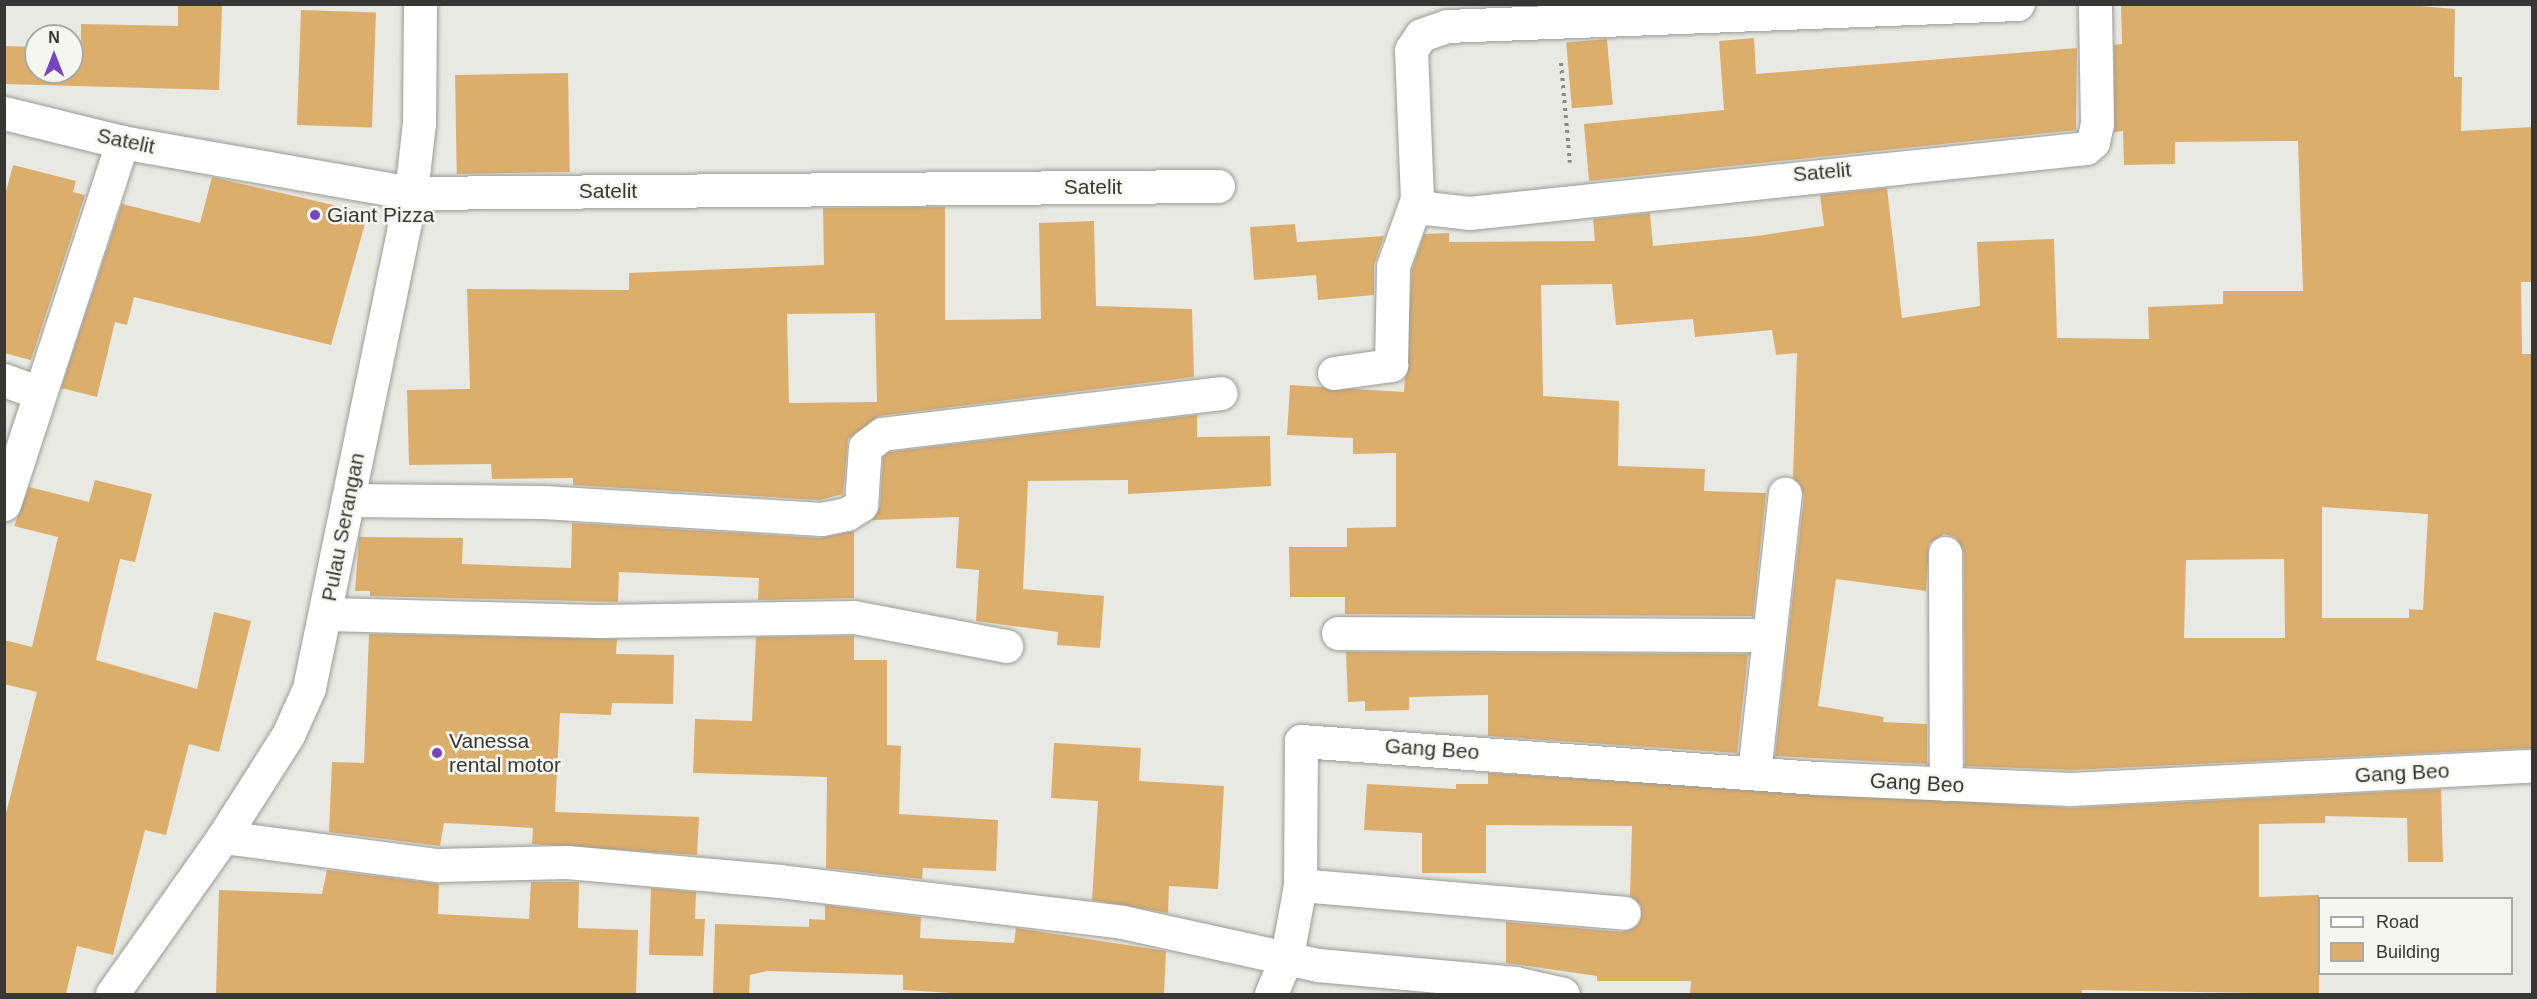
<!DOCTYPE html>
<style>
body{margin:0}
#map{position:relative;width:2537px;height:999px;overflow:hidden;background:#e9e9e3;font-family:Arial,sans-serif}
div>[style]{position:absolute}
.building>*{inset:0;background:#dcae6c;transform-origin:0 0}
.path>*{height:4px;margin-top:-2px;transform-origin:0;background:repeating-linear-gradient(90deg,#8a8a86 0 3px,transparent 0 7.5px)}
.roads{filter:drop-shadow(0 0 2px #9b9b95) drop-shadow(0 0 2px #9b9b95)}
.minor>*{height:33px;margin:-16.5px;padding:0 16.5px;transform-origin:16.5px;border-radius:16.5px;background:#fff}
.dots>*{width:16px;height:16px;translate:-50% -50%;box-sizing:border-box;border:3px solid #f6f6f0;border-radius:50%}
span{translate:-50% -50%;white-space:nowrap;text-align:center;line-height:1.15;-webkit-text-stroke:5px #f6f6f0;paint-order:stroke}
.street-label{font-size:21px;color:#373734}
.poi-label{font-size:21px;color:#373734}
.left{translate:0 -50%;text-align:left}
.frame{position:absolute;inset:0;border:6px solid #373734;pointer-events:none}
.legend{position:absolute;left:2318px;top:897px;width:195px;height:78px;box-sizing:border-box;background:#f6f6f0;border:2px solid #aaaaa5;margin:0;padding:8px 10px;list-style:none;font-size:18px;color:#373734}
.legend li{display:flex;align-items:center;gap:12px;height:30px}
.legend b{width:30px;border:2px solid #aaaaa5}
.north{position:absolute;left:24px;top:24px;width:60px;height:60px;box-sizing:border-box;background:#f6f6f0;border:2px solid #aaaaa5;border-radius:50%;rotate:0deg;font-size:16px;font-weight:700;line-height:24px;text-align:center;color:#373734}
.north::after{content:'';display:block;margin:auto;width:21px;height:27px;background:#7646be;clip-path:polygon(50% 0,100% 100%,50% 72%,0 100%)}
</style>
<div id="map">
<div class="building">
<i style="clip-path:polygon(178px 4px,222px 6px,219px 90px,4px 84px,4px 46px,36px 47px,36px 72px,72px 72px,72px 48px,81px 48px,81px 24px,178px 26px)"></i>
<i style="clip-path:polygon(evenodd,2398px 4px,2455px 9px,2454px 77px,2462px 77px,2461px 131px,2532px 127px,2532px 282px,2521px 282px,2522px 354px,2532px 354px,2532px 748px,2071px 770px,1965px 766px,1964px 553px,1955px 537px,1944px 534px,1929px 544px,1926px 591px,1836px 579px,1818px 706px,1884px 717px,1883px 722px,1927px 724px,1927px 764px,1775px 756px,1804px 496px,1793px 478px,1797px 353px,1776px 355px,1772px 330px,1695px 337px,1693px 319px,1616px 325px,1612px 284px,1541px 285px,1543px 396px,1619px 401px,1618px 466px,1705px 469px,1704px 491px,1766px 493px,1753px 616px,1345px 614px,1345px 597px,1290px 597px,1289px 547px,1347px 547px,1347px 528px,1396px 527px,1396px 453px,1353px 454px,1353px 438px,1287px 435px,1290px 385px,1404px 392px,1412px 269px,1424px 234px,1449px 233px,1449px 242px,1595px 241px,1593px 219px,1650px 213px,1653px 246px,1757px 236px,1824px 226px,1820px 195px,1887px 188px,1902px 318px,1980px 306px,1977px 242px,2054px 239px,2057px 338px,2149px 339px,2148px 307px,2223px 304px,2223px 291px,2303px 291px,2298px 141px,2175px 142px,2175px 164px,2124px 165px,2123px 131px,2114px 132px,2114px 45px,2122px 44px,2121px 5px,2398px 4px,2322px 507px,2428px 514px,2423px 610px,2409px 609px,2409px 618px,2322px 618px,2322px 507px,2398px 4px,2284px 559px,2285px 638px,2184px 638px,2186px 560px,2284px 559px)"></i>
<i style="left:301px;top:10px;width:75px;height:115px;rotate:2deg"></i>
<i style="clip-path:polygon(1754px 38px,1756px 74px,2077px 48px,2076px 130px,1589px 181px,1584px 124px,1724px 110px,1719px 41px)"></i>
<i style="left:1607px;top:39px;width:66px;height:41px;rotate:85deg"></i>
<i style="left:568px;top:73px;width:99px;height:113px;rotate:89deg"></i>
<i style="clip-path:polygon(13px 165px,76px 181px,73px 192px,85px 195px,31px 360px,4px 353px,4px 199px)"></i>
<i style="clip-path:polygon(212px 177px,368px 213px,331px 345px,134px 297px,127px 325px,115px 322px,97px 397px,61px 388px,122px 204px,200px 223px)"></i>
<i style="clip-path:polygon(evenodd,945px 207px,945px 320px,1041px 319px,1039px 223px,1094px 221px,1096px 306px,1192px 309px,1194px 377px,879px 416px,848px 439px,843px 494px,820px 500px,573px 485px,573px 478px,492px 479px,491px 464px,409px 465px,407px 390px,470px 389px,467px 289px,629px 290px,629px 273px,824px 265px,823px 208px,945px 207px,875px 313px,877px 402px,789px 403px,787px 314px,875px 313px)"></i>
<i style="clip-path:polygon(1295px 224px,1297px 242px,1384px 236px,1374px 265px,1374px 295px,1318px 300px,1316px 275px,1254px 280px,1250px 227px)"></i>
<i style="clip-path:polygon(1197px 415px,1197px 437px,1270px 436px,1271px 486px,1128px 494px,1128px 480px,1028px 481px,1023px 589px,1104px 596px,1100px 648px,1057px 645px,1058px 632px,976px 621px,979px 570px,956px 568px,959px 517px,872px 520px,880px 506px,883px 457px,889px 452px)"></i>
<i style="clip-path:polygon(95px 480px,152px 494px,135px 562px,120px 559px,96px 660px,197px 689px,214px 612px,251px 621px,219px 752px,189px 744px,166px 835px,145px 830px,113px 955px,77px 946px,66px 994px,4px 994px,4px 821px,37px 692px,4px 684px,4px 640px,32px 647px,58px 537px,14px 526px,29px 487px,89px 502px)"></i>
<i style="clip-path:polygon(572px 523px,820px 538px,854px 531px,854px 598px,758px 600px,759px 578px,619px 572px,618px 602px,370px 596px,370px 591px,355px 591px,359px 537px,463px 538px,462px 564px,571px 568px)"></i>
<i style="clip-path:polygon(369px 634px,617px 639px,616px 654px,674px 655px,673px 704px,612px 703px,611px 715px,560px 713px,555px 812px,699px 817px,697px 855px,532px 844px,533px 828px,484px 825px,444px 823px,440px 846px,329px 832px,332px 762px,364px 763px)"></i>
<i style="clip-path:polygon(854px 636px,854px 660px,887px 660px,887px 745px,901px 746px,899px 814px,998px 820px,996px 871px,923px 868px,922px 879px,826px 868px,827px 777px,693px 773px,695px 719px,752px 721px,756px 637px)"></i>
<i style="clip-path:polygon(1346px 652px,1748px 654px,1737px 753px,1488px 736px,1488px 695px,1409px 697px,1409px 710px,1365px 711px,1365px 701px,1348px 702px)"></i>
<i style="clip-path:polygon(1054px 743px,1141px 748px,1139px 781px,1224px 786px,1218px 889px,1169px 886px,1168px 913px,1092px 900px,1098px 801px,1051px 798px)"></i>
<i style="clip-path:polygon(1488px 773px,2070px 808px,2441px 789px,2443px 862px,2408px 862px,2407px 818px,2325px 816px,2325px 823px,2259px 824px,2259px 897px,2319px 895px,2319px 994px,2082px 990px,2082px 994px,1690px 994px,1691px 981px,1597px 981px,1597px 976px,1506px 963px,1506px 922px,1622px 932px,1639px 924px,1641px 906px,1630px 896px,1632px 826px,1486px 825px,1486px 873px,1422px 873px,1422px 833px,1364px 830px,1367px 784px,1456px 789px,1456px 784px,1488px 784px)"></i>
<i style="clip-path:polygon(327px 870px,439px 884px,438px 914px,529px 919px,531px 882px,579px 882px,578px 928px,638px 930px,636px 994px,216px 994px,219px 890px,322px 894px)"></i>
<i style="clip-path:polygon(651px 888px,696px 892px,695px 919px,705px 919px,703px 956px,649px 955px)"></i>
<i style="clip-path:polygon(825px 905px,921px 917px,920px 938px,1014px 943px,1016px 928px,1166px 951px,1164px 994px,968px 994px,903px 990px,903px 975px,767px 971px,750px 975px,749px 994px,713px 994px,715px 924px,809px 927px,809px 919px,825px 920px)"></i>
</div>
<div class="path">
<i style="left:1561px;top:63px;width:100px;rotate:84.9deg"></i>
</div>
<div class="roads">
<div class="minor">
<i style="left:4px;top:113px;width:122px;rotate:13.8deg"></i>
<i style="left:122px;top:142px;width:293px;rotate:10deg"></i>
<i style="left:411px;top:193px;width:807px;rotate:-0.5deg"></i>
<i style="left:1417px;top:199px;width:13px;rotate:45deg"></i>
<i style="left:1426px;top:208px;width:43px;rotate:6.6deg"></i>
<i style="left:1469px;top:213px;width:620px;rotate:-6.01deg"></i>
<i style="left:2086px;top:148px;width:9px;rotate:-41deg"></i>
<i style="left:2093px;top:142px;width:19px;rotate:-78deg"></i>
<i style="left:2097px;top:123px;width:119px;rotate:-91deg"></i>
<i style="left:1334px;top:373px;width:58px;rotate:-8deg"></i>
<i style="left:1391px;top:365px;width:99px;rotate:-88.8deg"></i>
<i style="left:1393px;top:266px;width:71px;rotate:-70.3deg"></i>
<i style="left:1417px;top:199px;width:149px;rotate:-92.3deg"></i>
<i style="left:1411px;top:50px;width:18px;rotate:-56deg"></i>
<i style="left:1421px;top:35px;width:28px;rotate:-19deg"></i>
<i style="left:1447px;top:26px;width:571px;rotate:-2.21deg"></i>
<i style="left:4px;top:380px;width:38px;rotate:20deg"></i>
<i style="left:348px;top:500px;width:195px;rotate:0.6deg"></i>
<i style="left:543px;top:502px;width:279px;rotate:3.5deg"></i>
<i style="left:821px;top:519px;width:26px;rotate:-11deg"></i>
<i style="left:847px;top:514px;width:17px;rotate:-33deg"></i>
<i style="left:861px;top:505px;width:58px;rotate:-86.1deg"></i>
<i style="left:865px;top:447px;width:21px;rotate:-37deg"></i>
<i style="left:882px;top:434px;width:341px;rotate:-6.9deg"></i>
<i style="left:4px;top:504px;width:381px;rotate:-71.9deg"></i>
<i style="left:1945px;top:553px;width:231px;rotate:89.8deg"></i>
<i style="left:327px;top:614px;width:271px;rotate:1.5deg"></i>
<i style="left:598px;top:621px;width:256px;rotate:-0.9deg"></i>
<i style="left:854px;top:617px;width:155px;rotate:10.8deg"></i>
<i style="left:1338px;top:633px;width:430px;rotate:0.3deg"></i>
<i style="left:1754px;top:773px;width:281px;rotate:-83.7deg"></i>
<i style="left:223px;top:837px;width:216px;rotate:7.5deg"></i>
<i style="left:437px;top:865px;width:130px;rotate:-1.3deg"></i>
<i style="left:567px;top:862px;width:214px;rotate:5.1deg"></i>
<i style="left:780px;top:881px;width:344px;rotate:6.8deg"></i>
<i style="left:1122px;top:922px;width:201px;rotate:12.4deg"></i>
<i style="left:1318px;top:965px;width:198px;rotate:5.2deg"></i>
<i style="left:1515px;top:983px;width:49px;rotate:12.9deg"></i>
<i style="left:1300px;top:885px;width:325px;rotate:4.9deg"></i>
<i style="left:112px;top:994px;width:192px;rotate:-54.7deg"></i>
<i style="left:223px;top:837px;width:121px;rotate:-57.5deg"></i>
<i style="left:288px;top:735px;width:51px;rotate:-65.9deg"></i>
<i style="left:309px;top:688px;width:505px;rotate:-78.36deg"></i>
<i style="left:411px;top:193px;width:70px;rotate:-83.5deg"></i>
<i style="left:419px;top:123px;width:119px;rotate:-89.5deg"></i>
<i style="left:1271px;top:994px;width:41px;rotate:-67.2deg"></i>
<i style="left:1287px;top:956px;width:72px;rotate:-79.6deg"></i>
<i style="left:1300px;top:885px;width:144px;rotate:-89.6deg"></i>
<i style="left:1301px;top:741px;width:517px;rotate:4.1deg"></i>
<i style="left:1817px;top:778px;width:254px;rotate:2.5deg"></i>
<i style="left:2071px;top:789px;width:462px;rotate:-2.9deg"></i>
</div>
</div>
<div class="dots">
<i style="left:315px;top:215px;background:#7646be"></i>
<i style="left:437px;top:753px;background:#7646be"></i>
</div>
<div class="street-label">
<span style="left:126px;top:141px;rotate:12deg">Satelit</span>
<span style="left:1822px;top:172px;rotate:-5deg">Satelit</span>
<span style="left:1093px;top:187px">Satelit</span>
<span style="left:608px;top:191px">Satelit</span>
<span style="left:343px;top:527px;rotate:-79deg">Pulau Serangan</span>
<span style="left:1432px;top:749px;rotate:4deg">Gang Beo</span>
<span style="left:2402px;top:773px;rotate:-3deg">Gang Beo</span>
<span style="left:1917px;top:783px;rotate:3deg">Gang Beo</span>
</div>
<div class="poi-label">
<span class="left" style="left:327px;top:215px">Giant Pizza</span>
<span class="left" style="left:449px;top:753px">Vanessa<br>rental motor</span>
</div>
<div class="frame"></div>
<ul class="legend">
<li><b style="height:8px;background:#fff"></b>Road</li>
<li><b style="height:16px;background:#dcae6c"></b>Building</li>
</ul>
<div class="north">N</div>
</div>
